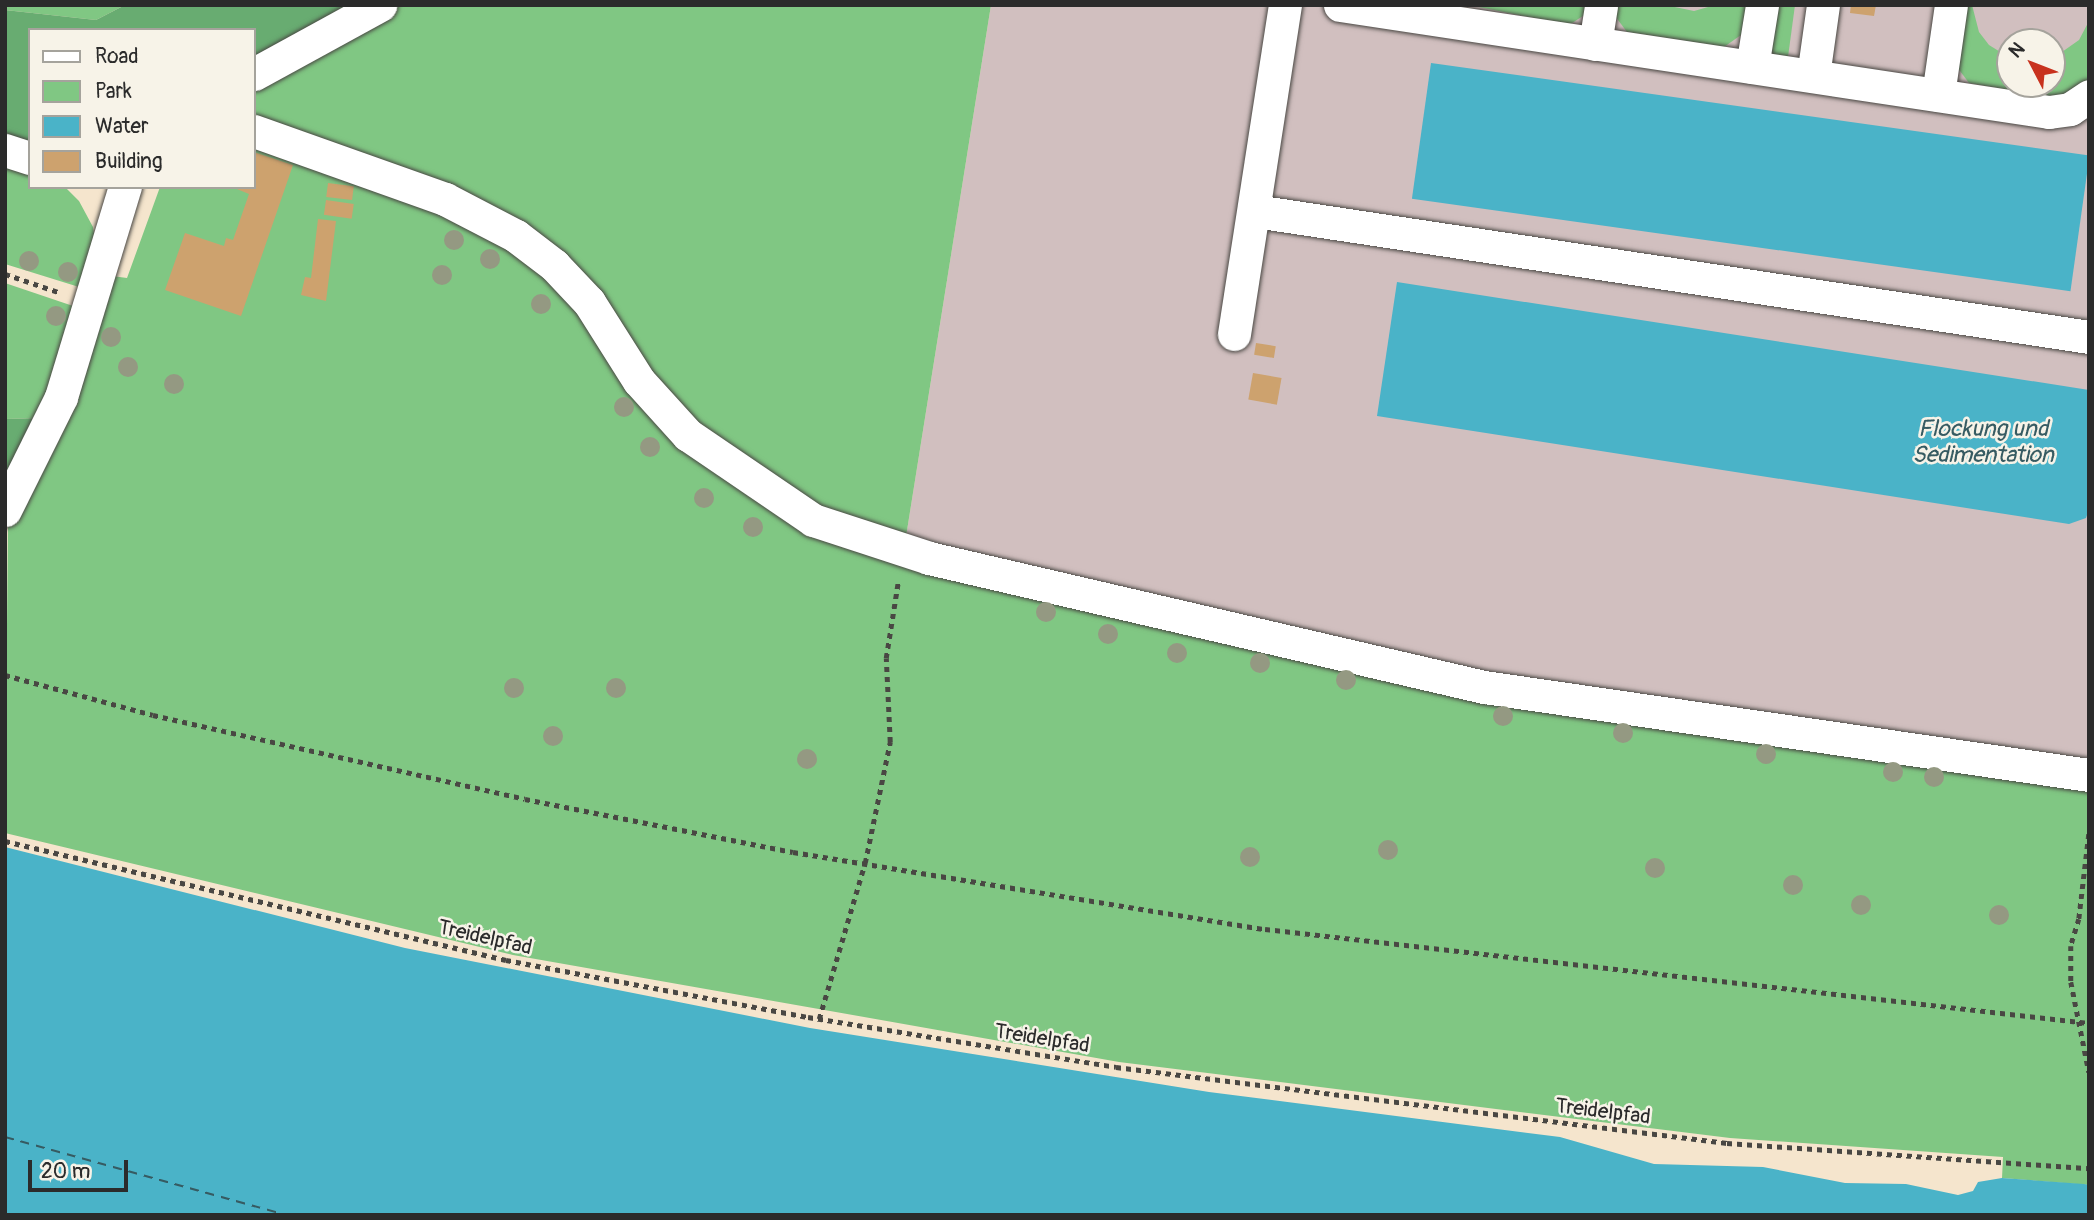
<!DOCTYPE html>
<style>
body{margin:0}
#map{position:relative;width:2094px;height:1220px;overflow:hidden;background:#f5e5cd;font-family:Pangolin,sans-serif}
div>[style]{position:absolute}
.industrial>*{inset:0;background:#d1bfbf}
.green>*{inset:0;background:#80c783}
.forest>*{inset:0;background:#68ac71}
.water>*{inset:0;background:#4ab3c8;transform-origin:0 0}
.ferry>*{height:2px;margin-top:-1px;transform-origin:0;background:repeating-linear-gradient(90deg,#365b62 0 9px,transparent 0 16px)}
.building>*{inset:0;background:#cda26e;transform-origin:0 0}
.path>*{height:4.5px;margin-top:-2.25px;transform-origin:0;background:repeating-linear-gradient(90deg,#494743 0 5px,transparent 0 10px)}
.roads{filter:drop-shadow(0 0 2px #494743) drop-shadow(0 0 2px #494743)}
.minor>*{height:33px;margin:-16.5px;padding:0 16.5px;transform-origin:16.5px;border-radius:16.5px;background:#fff}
.trees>*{width:20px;height:20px;margin:-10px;border-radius:50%;background:#949982}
span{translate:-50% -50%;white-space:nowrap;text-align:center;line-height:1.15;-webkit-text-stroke:5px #f7f3e8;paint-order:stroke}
.street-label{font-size:21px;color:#2b2b2b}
.water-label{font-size:23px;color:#365b62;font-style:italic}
.frame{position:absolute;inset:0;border:7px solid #2b2b2b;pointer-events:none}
.legend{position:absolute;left:28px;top:28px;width:228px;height:161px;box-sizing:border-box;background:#f7f3e8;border:2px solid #a5a39c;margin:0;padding:9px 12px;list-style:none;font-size:21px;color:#2b2b2b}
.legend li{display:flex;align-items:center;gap:14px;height:35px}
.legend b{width:35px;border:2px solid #a5a39c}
.north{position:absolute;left:1996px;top:28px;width:70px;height:70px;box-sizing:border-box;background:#f7f3e8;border:2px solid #a5a39c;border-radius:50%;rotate:312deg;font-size:19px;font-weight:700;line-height:28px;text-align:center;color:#2b2b2b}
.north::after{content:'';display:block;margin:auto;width:24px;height:32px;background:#c8321e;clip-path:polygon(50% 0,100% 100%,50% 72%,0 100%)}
.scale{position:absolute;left:28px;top:1160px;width:100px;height:32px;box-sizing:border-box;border:4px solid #2b2b2b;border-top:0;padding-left:9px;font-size:21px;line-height:24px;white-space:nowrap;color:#2b2b2b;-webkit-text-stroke:5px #f7f3e8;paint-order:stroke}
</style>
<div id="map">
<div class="industrial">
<i style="clip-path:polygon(evenodd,991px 5px,2089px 5px,2089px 764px,1492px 677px,905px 543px,991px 5px,2010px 42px,2052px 42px,2052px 84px,2010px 84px,2010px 42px)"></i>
</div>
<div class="green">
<i style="clip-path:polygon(5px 5px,125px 5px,96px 20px,5px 10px)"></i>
<i style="clip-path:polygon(400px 5px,991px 5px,905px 543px,820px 513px,695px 432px,560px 256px,254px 117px,254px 89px,258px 82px)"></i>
<i style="clip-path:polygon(1469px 5px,1590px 5px,1586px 14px,1569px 25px)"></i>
<i style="clip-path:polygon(1614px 5px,1665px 5px,1694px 11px,1715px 5px,1752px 5px,1741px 35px,1724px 47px,1627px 32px,1615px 16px)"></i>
<i style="clip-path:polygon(1771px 5px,1795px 5px,1788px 57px,1774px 59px,1770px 49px)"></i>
<i style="clip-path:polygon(1961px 5px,1972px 5px,1979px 32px,1989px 45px,2010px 58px,2010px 84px,2052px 84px,2052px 59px,2079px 40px,2089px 21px,2089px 77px,2083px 87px,2066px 100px,1969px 83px,1957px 67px)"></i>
<i style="clip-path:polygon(254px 147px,434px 206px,547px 268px,731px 480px,1130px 614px,2089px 783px,2089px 1185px,2002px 1178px,2003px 1157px,1730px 1138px,1119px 1062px,513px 955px,5px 833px,8px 522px,112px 276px,127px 278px,160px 187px,254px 187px)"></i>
<i style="clip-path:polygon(5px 160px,30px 168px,30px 187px,65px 187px,79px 201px,93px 227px,96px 245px,79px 287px,5px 264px)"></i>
<i style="clip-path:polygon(5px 283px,79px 308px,39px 418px,5px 419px)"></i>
</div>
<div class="forest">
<i style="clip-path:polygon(125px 5px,355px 5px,254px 60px,254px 30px,30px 30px,30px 141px,5px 135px,5px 10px,96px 20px)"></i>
<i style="clip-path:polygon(39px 418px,5px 487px,5px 419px)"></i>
</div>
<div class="water">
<i style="left:1431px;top:63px;width:665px;height:137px;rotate:8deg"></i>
<i style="clip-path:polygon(1397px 282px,2089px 390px,2089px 509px,2086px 518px,2069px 524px,1377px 416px)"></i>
<i style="clip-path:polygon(5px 847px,405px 948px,810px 1028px,1209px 1092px,1560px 1137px,1654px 1164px,1763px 1167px,1845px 1183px,1906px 1184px,1958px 1195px,1973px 1191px,1978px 1182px,2002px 1178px,2084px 1184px,2089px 1185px,2089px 1215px,5px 1215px)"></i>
</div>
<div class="ferry">
<i style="left:5px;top:1137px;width:292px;rotate:15.5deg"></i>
</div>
<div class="building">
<i style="clip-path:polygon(1851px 5px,1876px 5px,1874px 16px,1850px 13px)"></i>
<i style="clip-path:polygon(254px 152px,293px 165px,241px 316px,165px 290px,185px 233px,224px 246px,226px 238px,233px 240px,249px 194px,232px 187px,254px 187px)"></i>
<i style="left:328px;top:183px;width:26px;height:14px;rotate:7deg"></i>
<i style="left:326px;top:200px;width:28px;height:15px;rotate:8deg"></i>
<i style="clip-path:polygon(318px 219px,336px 221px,326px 301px,301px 295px,305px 277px,311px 278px)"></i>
<i style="left:1256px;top:343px;width:20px;height:12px;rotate:9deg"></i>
<i style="left:1253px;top:373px;width:29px;height:27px;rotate:10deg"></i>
</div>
<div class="path">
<i style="left:5px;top:274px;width:59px;rotate:18.7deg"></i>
<i style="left:5px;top:675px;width:153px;rotate:15.1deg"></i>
<i style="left:153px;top:715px;width:381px;rotate:12.7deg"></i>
<i style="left:525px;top:799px;width:273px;rotate:11.2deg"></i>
<i style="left:793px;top:852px;width:478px;rotate:9.3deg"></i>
<i style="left:1265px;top:929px;width:829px;rotate:6.51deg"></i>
<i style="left:2089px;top:834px;width:86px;rotate:96.7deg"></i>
<i style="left:2079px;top:919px;width:28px;rotate:107deg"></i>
<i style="left:2071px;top:946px;width:36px;rotate:90deg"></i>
<i style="left:2071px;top:982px;width:92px;rotate:78.7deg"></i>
<i style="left:5px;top:841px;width:515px;rotate:13.36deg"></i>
<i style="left:506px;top:960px;width:307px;rotate:10.7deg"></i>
<i style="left:808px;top:1017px;width:312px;rotate:9.2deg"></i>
<i style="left:1116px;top:1067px;width:616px;rotate:7.09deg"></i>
<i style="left:1727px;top:1143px;width:363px;rotate:4deg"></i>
<i style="left:819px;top:1019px;width:163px;rotate:-73.6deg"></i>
<i style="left:865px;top:863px;width:124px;rotate:-78.3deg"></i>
<i style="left:890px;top:742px;width:84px;rotate:-92.7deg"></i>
<i style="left:886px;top:658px;width:77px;rotate:-81deg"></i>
</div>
<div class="roads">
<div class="minor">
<i style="left:1340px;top:5px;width:717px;rotate:8.58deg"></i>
<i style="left:2049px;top:112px;width:21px;rotate:-8deg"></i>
<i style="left:2070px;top:109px;width:23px;rotate:-34deg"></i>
<i style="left:1595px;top:44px;width:39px;rotate:-81deg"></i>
<i style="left:1752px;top:67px;width:63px;rotate:-80.8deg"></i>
<i style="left:254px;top:74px;width:144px;rotate:-28.7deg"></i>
<i style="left:1813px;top:76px;width:72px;rotate:-82deg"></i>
<i style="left:1938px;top:95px;width:91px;rotate:-81.8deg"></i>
<i style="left:254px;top:131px;width:203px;rotate:19.6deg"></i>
<i style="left:445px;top:199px;width:80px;rotate:27.5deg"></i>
<i style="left:516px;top:236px;width:48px;rotate:37.3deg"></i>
<i style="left:554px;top:265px;width:51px;rotate:46.6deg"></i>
<i style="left:589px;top:302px;width:93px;rotate:57.7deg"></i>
<i style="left:639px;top:381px;width:73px;rotate:47.8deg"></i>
<i style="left:688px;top:435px;width:151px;rotate:34.2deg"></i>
<i style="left:813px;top:520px;width:122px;rotate:18.1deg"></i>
<i style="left:929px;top:558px;width:570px;rotate:13.09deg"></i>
<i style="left:1484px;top:687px;width:611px;rotate:8.28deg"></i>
<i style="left:5px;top:150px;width:26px;rotate:18deg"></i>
<i style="left:1255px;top:211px;width:843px;rotate:8.59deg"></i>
<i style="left:1234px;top:334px;width:333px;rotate:-81.2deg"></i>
<i style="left:5px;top:510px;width:126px;rotate:-63.6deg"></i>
<i style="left:61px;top:397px;width:220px;rotate:-73.1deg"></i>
</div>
</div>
<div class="trees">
<i style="left:454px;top:240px"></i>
<i style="left:490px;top:259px"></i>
<i style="left:29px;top:261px"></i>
<i style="left:68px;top:272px"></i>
<i style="left:442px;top:275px"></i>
<i style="left:541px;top:304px"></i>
<i style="left:56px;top:316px"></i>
<i style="left:111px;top:337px"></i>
<i style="left:128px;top:367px"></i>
<i style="left:174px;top:384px"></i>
<i style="left:624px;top:407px"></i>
<i style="left:650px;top:447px"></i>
<i style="left:704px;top:498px"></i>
<i style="left:753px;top:527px"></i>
<i style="left:1046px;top:612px"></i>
<i style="left:1108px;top:634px"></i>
<i style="left:1177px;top:653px"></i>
<i style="left:1260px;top:663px"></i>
<i style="left:1346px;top:680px"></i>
<i style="left:514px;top:688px"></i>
<i style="left:616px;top:688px"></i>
<i style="left:1503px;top:716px"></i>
<i style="left:1623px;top:733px"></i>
<i style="left:553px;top:736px"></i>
<i style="left:1766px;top:754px"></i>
<i style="left:807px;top:759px"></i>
<i style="left:1893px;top:772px"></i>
<i style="left:1934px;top:777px"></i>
<i style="left:1388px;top:850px"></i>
<i style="left:1250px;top:857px"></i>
<i style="left:1655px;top:868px"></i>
<i style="left:1793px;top:885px"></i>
<i style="left:1861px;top:905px"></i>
<i style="left:1999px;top:915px"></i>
</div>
<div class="street-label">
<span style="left:485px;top:938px;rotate:13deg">Treidelpfad</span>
<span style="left:1042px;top:1039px;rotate:9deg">Treidelpfad</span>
<span style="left:1603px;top:1112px;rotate:7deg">Treidelpfad</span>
</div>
<div class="water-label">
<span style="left:1983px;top:442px">Flockung und<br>Sedimentation</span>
</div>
<div class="frame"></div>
<ul class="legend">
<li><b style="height:9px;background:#fff"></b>Road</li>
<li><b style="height:19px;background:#80c783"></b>Park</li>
<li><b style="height:19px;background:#4ab3c8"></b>Water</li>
<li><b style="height:19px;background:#cda26e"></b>Building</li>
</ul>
<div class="north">N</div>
<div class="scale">20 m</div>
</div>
